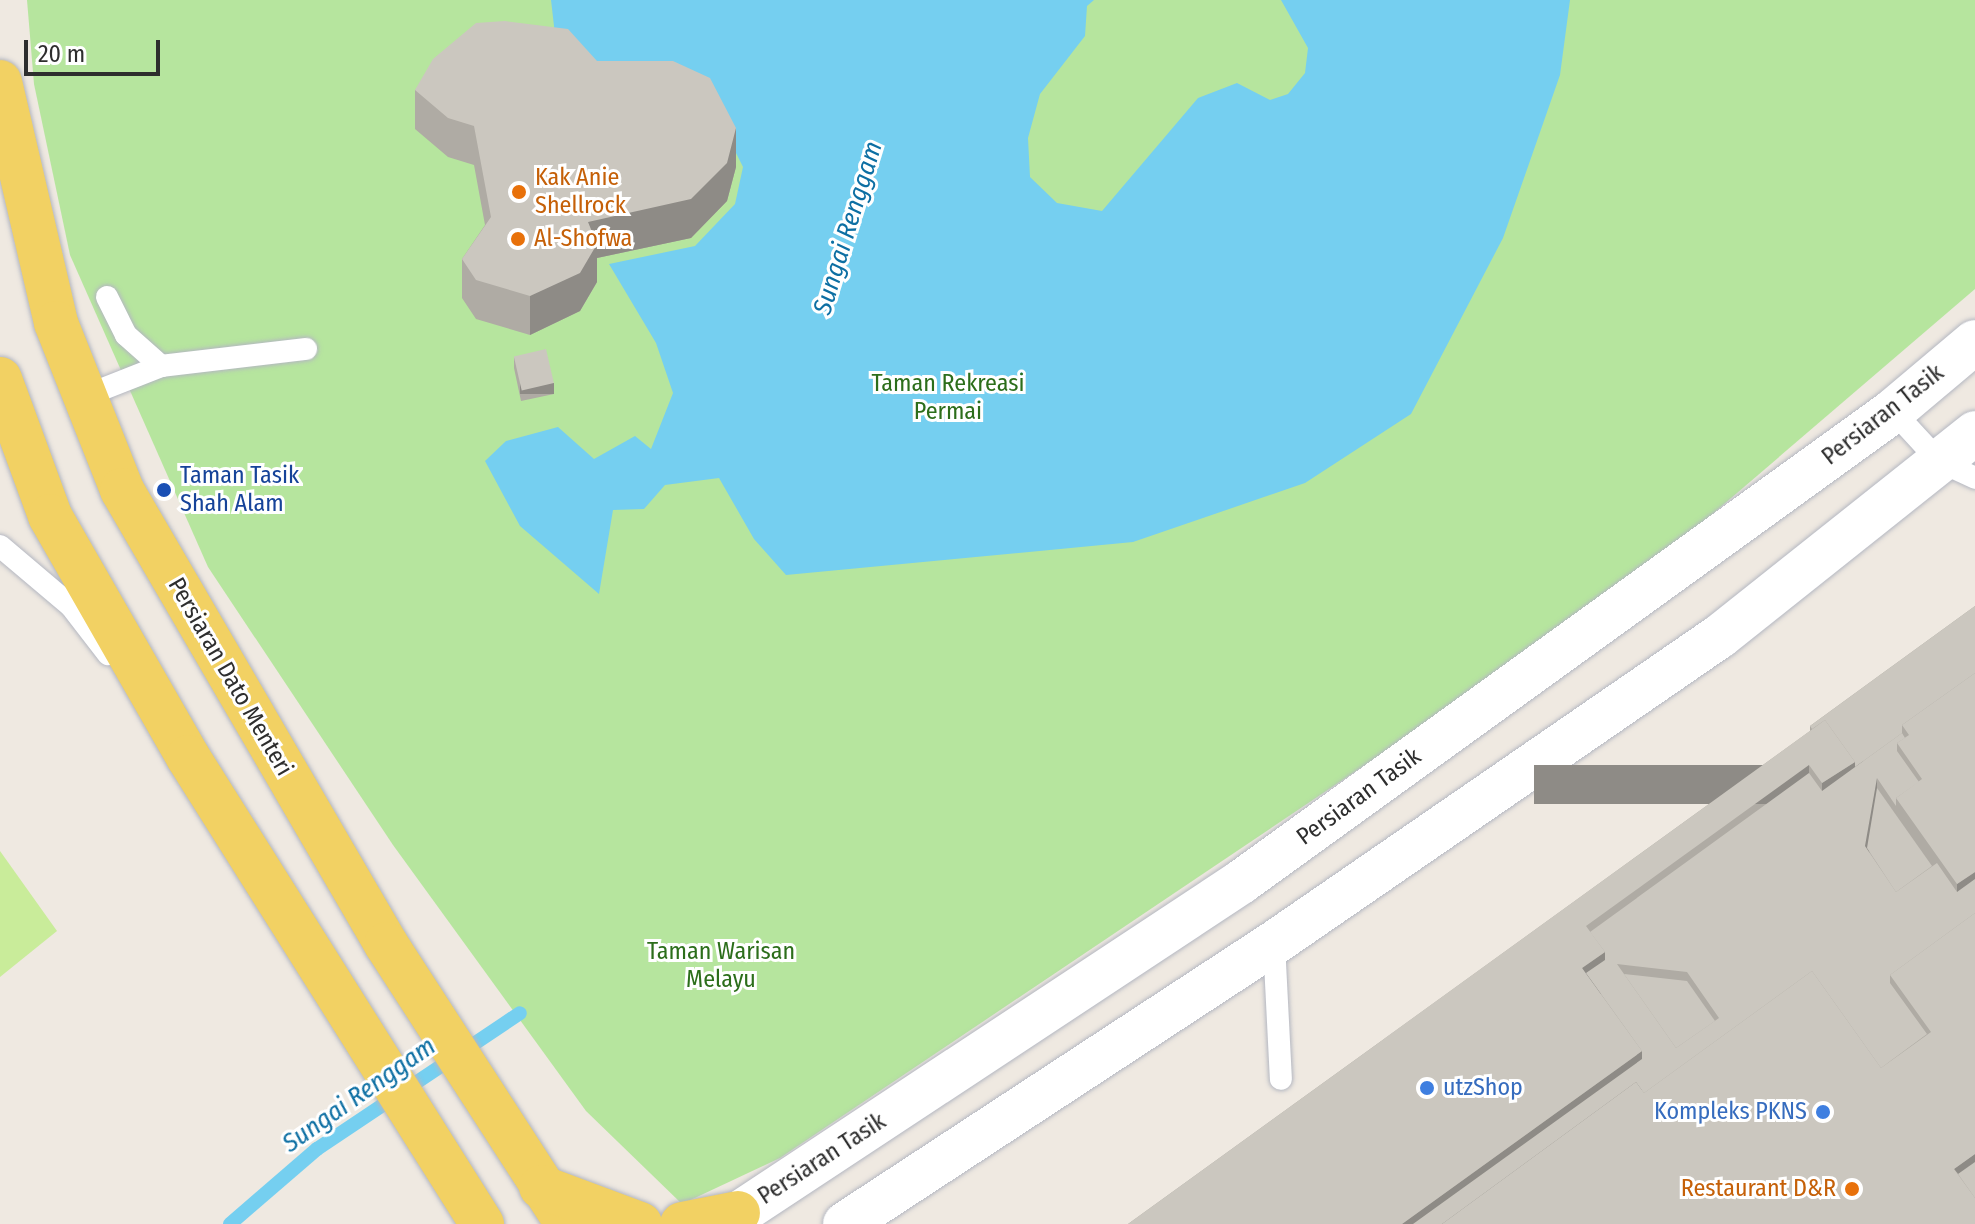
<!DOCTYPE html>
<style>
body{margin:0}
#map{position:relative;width:1975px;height:1224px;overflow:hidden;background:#efe9e1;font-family:"Fira Sans Condensed",sans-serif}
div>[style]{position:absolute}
.green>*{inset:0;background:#b6e59e}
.pitch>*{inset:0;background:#c9ec9a}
.water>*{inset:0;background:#75cff0}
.stream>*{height:14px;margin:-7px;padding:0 7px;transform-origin:7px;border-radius:7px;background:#75cff0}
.roads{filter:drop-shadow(0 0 2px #b4b7c1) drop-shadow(0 0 2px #b4b7c1)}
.lane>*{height:22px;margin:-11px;padding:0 11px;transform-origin:11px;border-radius:11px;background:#fff}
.secondary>*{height:44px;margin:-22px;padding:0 22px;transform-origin:22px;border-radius:22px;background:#fff}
.primary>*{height:44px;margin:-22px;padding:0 22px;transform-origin:22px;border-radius:22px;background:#f2d163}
.wall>*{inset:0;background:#afaba4}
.shaded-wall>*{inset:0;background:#8e8b86;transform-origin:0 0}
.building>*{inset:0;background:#cbc7bf;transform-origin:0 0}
.dots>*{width:22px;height:22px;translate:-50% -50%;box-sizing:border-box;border:4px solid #fff;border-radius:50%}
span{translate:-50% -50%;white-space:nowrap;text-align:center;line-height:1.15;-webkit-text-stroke:6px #fff;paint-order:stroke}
.food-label{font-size:24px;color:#c56008}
.left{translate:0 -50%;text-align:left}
.right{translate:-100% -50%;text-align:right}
.park-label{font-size:24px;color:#2c6e1b}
.street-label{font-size:24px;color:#2e2e2e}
.transit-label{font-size:24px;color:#164399}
.shop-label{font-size:24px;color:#366cbe}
.water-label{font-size:26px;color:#0d6fa3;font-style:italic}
.scale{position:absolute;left:24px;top:40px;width:136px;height:36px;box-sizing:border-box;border:4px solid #2e2e2e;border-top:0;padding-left:10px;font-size:24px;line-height:28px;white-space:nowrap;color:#2e2e2e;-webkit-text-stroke:6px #fff;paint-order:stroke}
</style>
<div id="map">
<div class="green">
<i style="clip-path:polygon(27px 0,1975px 0,1975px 289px,1618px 595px,780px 1158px,682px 1204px,586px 1111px,393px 845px,208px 567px,70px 255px,34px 84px)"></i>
</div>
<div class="pitch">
<i style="clip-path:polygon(0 851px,57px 931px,0 977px)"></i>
</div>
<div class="water">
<i style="clip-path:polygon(551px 0,1094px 0,1087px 6px,1085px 36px,1040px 94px,1028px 138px,1030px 177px,1057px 203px,1102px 211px,1198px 98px,1237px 83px,1270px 100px,1288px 94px,1305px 73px,1308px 48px,1281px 0,1570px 0,1560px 75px,1503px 238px,1411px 414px,1305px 483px,1133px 542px,786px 575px,754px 539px,719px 478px,665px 485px,644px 509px,613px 510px,599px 594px,520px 526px,485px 461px,506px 441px,558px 427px,594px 459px,635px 436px,651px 449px,673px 393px,656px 343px,609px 264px,695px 246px,735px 204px,743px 167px,715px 111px,557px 52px)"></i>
</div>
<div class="stream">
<i style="left:230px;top:1224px;width:115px;rotate:-40.8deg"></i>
<i style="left:317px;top:1149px;width:244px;rotate:-33.8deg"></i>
</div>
<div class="roads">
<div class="lane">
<i style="left:107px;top:297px;width:42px;rotate:63.4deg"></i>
<i style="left:126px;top:335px;width:47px;rotate:41.5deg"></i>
<i style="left:85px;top:396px;width:82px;rotate:-21.5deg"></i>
<i style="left:161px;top:366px;width:146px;rotate:-6.7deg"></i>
<i style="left:1893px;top:411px;width:68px;rotate:47.4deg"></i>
<i style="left:1939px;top:461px;width:40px;rotate:25deg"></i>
<i style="left:0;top:546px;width:93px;rotate:40.2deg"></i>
<i style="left:71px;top:606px;width:61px;rotate:52.4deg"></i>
<i style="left:1274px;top:943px;width:136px;rotate:87.1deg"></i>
</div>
<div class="secondary">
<i style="left:723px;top:1224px;width:621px;rotate:-33.43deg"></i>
<i style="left:1241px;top:882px;width:804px;rotate:-35.84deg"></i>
<i style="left:1893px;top:411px;width:107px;rotate:-40.1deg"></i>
<i style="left:845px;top:1224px;width:513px;rotate:-33.23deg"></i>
<i style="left:1274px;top:943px;width:541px;rotate:-34.54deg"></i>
<i style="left:1720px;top:636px;width:326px;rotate:-38.5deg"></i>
</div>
<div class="primary">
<i style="left:0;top:82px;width:247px;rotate:76.9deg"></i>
<i style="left:56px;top:323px;width:180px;rotate:68.4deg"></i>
<i style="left:122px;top:490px;width:525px;rotate:59.82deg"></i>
<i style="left:386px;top:944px;width:333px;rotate:57.1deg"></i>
<i style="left:0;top:379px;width:146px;rotate:69.9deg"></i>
<i style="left:50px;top:516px;width:278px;rotate:60.2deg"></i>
<i style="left:188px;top:757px;width:552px;rotate:57.81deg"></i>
<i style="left:541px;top:1187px;width:106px;rotate:20.5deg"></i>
<i style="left:682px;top:1224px;width:57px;rotate:-11.1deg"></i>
</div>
</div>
<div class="wall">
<i style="clip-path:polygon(597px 61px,736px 167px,727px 201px,691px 238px,597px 258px,597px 282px,580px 311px,530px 335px,476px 319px,462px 298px,462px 259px,485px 225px,474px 165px,448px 157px,415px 129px,415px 90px)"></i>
<i style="clip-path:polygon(514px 357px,554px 394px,521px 401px,514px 368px)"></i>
<i style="clip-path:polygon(1975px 606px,1975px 1224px,1128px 1224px,1810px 731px,1810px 726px)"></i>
</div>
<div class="shaded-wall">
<i style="clip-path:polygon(736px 128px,736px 167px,727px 201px,691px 238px,597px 258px,597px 282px,580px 311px,530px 335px,530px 296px,588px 222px)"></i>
<i style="left:554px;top:383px;width:11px;height:34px;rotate:90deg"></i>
<i style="clip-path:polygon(1897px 759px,1877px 778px,1877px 809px,1868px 860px,1822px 822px,1822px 783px,1855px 762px)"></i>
<i style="left:1809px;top:765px;width:39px;height:275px;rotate:90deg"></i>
<i style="clip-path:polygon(1975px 872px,1975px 910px,1957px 923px,1957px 884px)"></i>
<i style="clip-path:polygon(1605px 952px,1605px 991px,1597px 996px,1582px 968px)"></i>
<i style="clip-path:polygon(1642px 1051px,1642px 1090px,1495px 1224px,1402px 1224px)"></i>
<i style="clip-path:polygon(1975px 1154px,1975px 1193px,1954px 1169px)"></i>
</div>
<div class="building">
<i style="clip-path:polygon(505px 21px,568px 29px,597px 61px,673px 61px,710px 78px,736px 128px,727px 163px,691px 199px,588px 222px,597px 244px,580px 273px,530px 296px,476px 280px,462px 259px,491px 217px,474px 126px,448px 118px,415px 90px,433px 59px,476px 23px)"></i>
<i style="left:546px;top:349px;width:35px;height:33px;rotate:77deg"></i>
<i style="clip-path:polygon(1975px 606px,1975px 673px,1902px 725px,1902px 733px,1855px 767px,1855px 762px,1825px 720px,1812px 729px,1810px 726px)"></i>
<i style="clip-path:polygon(1975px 673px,1975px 872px,1957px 884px,1896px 798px,1922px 779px,1897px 743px,1909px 735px,1902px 725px)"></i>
<i style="clip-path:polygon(1825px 720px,1855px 762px,1822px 783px,1809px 765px,1586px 926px,1605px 952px,1582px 968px,1642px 1051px,1402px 1224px,1128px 1224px)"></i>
<i style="clip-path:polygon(evenodd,1902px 733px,1905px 738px,1897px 743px,1897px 751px,1919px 782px,1896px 798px,1896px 806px,1877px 778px,1865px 846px,1896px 892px,1937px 863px,1957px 892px,1975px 879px,1975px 913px,1890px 975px,1890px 983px,1927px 1034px,1881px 1068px,1812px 971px,1644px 1093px,1636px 1082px,1442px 1224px,1413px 1224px,1642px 1059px,1642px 1051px,1586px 973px,1605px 960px,1605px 952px,1590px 932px,1809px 773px,1822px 791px,1902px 733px,1617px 964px,1687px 972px,1719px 1018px,1676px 1048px,1617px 964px)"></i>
<i style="clip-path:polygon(1877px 788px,1932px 866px,1896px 892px,1867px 848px)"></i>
<i style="clip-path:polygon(1975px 913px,1975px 1154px,1954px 1169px,1975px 1198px,1975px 1224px,1442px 1224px,1636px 1082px,1644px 1093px,1812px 971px,1881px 1068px,1931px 1032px,1890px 975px)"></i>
<i style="clip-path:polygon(1624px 974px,1687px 981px,1715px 1021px,1676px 1048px)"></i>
<i style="clip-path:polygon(1975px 1162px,1975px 1198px,1958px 1174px)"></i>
</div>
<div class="dots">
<i style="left:519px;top:192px;background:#e8710a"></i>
<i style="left:518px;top:239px;background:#e8710a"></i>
<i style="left:164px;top:490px;background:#1a4fb4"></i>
<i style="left:1427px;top:1088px;background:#3f7fe0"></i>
<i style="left:1823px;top:1112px;background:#3f7fe0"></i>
<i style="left:1852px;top:1189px;background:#e8710a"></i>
</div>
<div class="food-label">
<span class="left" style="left:535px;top:192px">Kak Anie<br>Shellrock</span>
<span class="left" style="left:534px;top:239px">Al-Shofwa</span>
<span class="right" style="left:1836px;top:1189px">Restaurant D&amp;R</span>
</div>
<div class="park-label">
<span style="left:948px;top:398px">Taman Rekreasi<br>Permai</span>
<span style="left:721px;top:966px">Taman Warisan<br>Melayu</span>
</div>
<div class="street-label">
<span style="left:1883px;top:415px;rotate:-38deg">Persiaran Tasik</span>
<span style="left:230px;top:677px;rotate:60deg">Persiaran Dato Menteri</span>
<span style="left:1359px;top:797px;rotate:-36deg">Persiaran Tasik</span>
<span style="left:822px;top:1159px;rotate:-33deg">Persiaran Tasik</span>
</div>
<div class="transit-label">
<span class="left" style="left:180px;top:490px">Taman Tasik<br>Shah Alam</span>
</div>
<div class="shop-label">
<span class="left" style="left:1443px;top:1088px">utzShop</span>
<span class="right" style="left:1807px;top:1112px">Kompleks PKNS</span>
</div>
<div class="water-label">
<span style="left:848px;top:228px;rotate:-73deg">Sungai Renggam</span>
<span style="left:359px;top:1095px;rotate:-35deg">Sungai Renggam</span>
</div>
<div class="scale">20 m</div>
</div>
